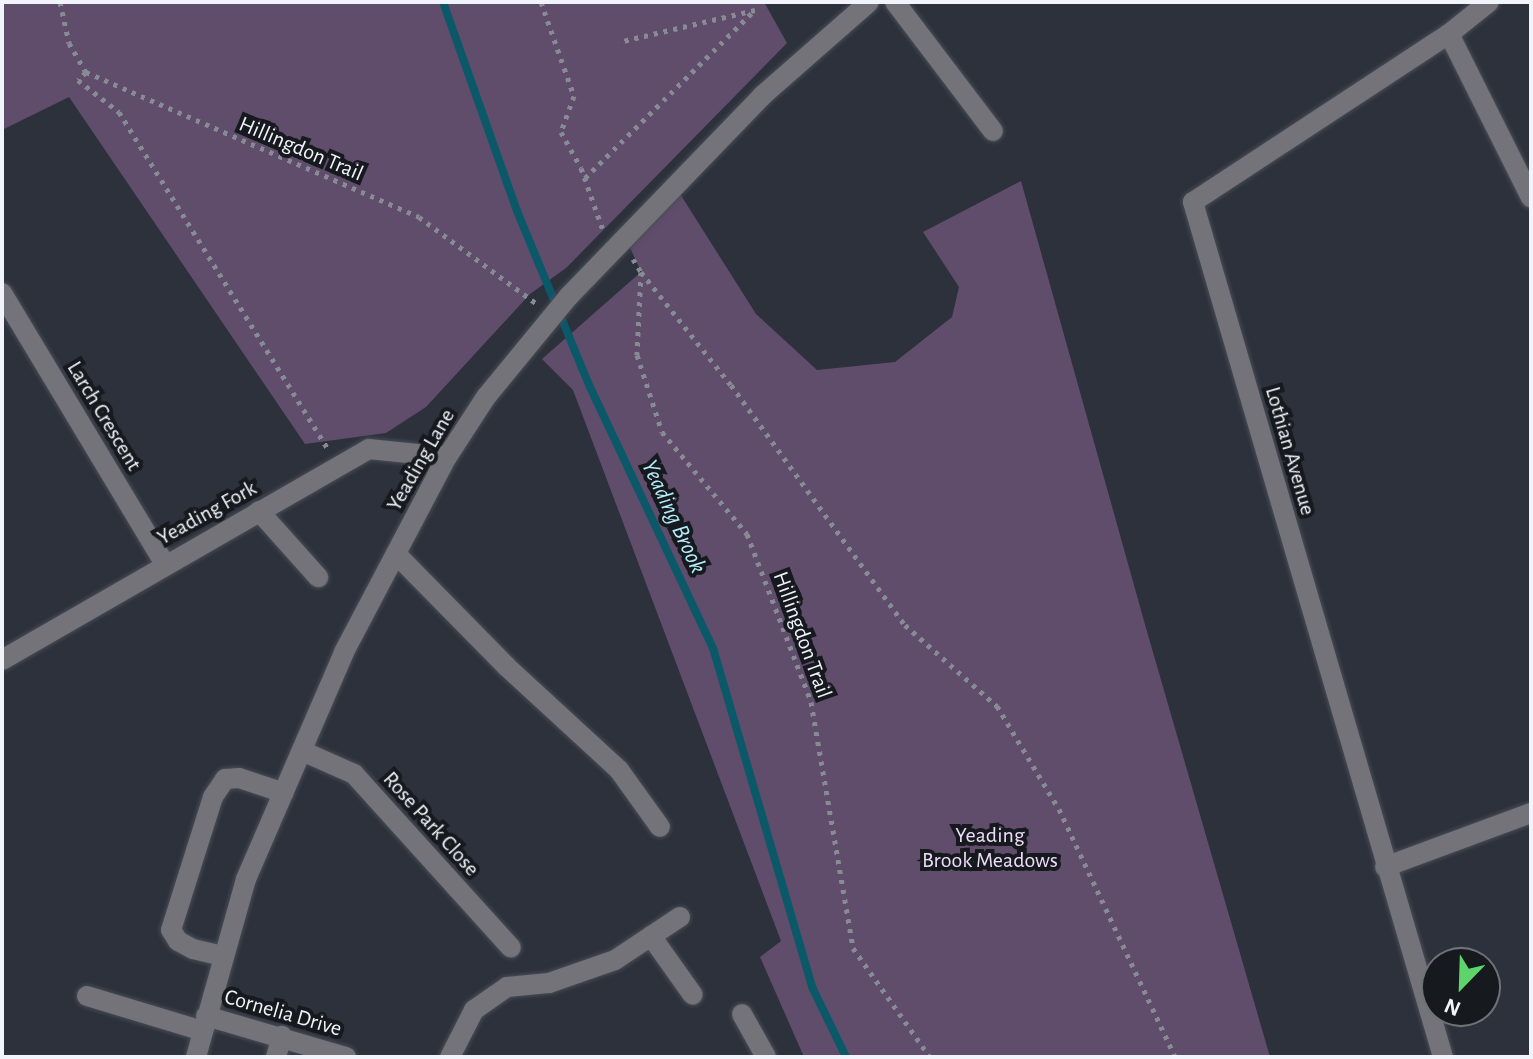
<!DOCTYPE html>
<style>
body{margin:0}
#map{position:relative;width:1533px;height:1059px;overflow:hidden;background:#2c313b;font-family:"Alegreya Sans",sans-serif}
div>[style]{position:absolute}
.green>*{inset:0;background:#604d6b}
.stream>*{height:8px;margin:-4px;padding:0 4px;transform-origin:4px;border-radius:4px;background:#0b5868}
.path>*{height:5px;margin-top:-2.5px;transform-origin:0;background:repeating-linear-gradient(90deg,#878b94 0 4px,transparent 0 10px)}
.roads{filter:drop-shadow(0 0 2px #484c56) drop-shadow(0 0 2px #484c56)}
.minor>*{height:20px;margin:-10px;padding:0 10px;transform-origin:10px;border-radius:10px;background:#737379}
span{translate:-50% -50%;white-space:nowrap;text-align:center;line-height:1.15;-webkit-text-stroke:8px #16191d;paint-order:stroke}
.street-label{font-size:22px;color:#f1f4fb}
.park-label{font-size:22px;color:#edddf8}
.water-label{font-size:24px;color:#b4ecfc;font-style:italic}
.frame{position:absolute;inset:0;border:4px solid #f1f4fb;pointer-events:none}
.north{position:absolute;left:1421px;top:947px;width:80px;height:80px;box-sizing:border-box;background:#16191d;border:2px solid #6e7176;border-radius:50%;rotate:203deg;font-size:22px;font-weight:700;line-height:32px;text-align:center;color:#f1f4fb}
.north::after{content:'';display:block;margin:auto;width:28px;height:36px;background:#5ed56c;clip-path:polygon(50% 0,100% 100%,50% 72%,0 100%)}
</style>
<div id="map">
<div class="green">
<i style="clip-path:polygon(2px 2px,764px 2px,787px 43px,566px 268px,530px 294px,426px 407px,386px 433px,305px 444px,69px 97px,2px 130px)"></i>
<i style="clip-path:polygon(1021px 181px,1146px 628px,1270px 1057px,804px 1057px,760px 957px,781px 941px,573px 390px,542px 359px,641px 272px,628px 243px,675px 186px,756px 314px,817px 370px,895px 362px,952px 317px,959px 287px,923px 232px)"></i>
</div>
<div class="stream">
<i style="left:443px;top:2px;width:222px;rotate:70.5deg"></i>
<i style="left:517px;top:211px;width:191px;rotate:67.5deg"></i>
<i style="left:590px;top:387px;width:289px;rotate:64.8deg"></i>
<i style="left:713px;top:648px;width:355px;rotate:73.7deg"></i>
<i style="left:813px;top:989px;width:76px;rotate:64.1deg"></i>
</div>
<div class="path">
<i style="left:60px;top:2px;width:42px;rotate:77.6deg"></i>
<i style="left:69px;top:43px;width:34px;rotate:60deg"></i>
<i style="left:86px;top:72px;width:363px;rotate:23.5deg"></i>
<i style="left:419px;top:217px;width:147px;rotate:36.4deg"></i>
<i style="left:541px;top:2px;width:100px;rotate:70.7deg"></i>
<i style="left:574px;top:96px;width:38px;rotate:110deg"></i>
<i style="left:561px;top:132px;width:41px;rotate:60.9deg"></i>
<i style="left:581px;top:168px;width:69px;rotate:70.5deg"></i>
<i style="left:86px;top:72px;width:11px;rotate:135deg"></i>
<i style="left:78px;top:80px;width:52px;rotate:38deg"></i>
<i style="left:119px;top:112px;width:397px;rotate:58.2deg"></i>
<i style="left:585px;top:178px;width:239px;rotate:-44.7deg"></i>
<i style="left:755px;top:10px;width:140px;rotate:166.8deg"></i>
<i style="left:633px;top:259px;width:15px;rotate:58deg"></i>
<i style="left:641px;top:272px;width:83px;rotate:92.8deg"></i>
<i style="left:637px;top:355px;width:81px;rotate:72deg"></i>
<i style="left:662px;top:432px;width:133px;rotate:50.2deg"></i>
<i style="left:747px;top:534px;width:180px;rotate:69.1deg"></i>
<i style="left:811px;top:702px;width:250px;rotate:80.3deg"></i>
<i style="left:853px;top:948px;width:133px;rotate:54.8deg"></i>
<i style="left:641px;top:272px;width:144px;rotate:51.5deg"></i>
<i style="left:731px;top:385px;width:296px;rotate:54.1deg"></i>
<i style="left:905px;top:625px;width:123px;rotate:41.4deg"></i>
<i style="left:997px;top:706px;width:120px;rotate:59deg"></i>
<i style="left:1059px;top:809px;width:274px;rotate:64.9deg"></i>
</div>
<div class="roads">
<div class="minor">
<i style="left:895px;top:2px;width:162px;rotate:52.8deg"></i>
<i style="left:1449px;top:34px;width:183px;rotate:63.4deg"></i>
<i style="left:2px;top:293px;width:316px;rotate:59deg"></i>
<i style="left:259px;top:511px;width:89px;rotate:48.2deg"></i>
<i style="left:396px;top:554px;width:157px;rotate:45.5deg"></i>
<i style="left:506px;top:666px;width:154px;rotate:42.6deg"></i>
<i style="left:619px;top:770px;width:70px;rotate:54.3deg"></i>
<i style="left:2px;top:660px;width:423px;rotate:-29.9deg"></i>
<i style="left:369px;top:449px;width:78px;rotate:5.9deg"></i>
<i style="left:302px;top:751px;width:57px;rotate:23.9deg"></i>
<i style="left:354px;top:774px;width:234px;rotate:47.9deg"></i>
<i style="left:1385px;top:867px;width:156px;rotate:-20.3deg"></i>
<i style="left:651px;top:936px;width:72px;rotate:54.6deg"></i>
<i style="left:223px;top:956px;width:31px;rotate:-167deg"></i>
<i style="left:193px;top:949px;width:17px;rotate:-152deg"></i>
<i style="left:178px;top:941px;width:13px;rotate:-122deg"></i>
<i style="left:171px;top:930px;width:139px;rotate:-72.5deg"></i>
<i style="left:213px;top:797px;width:22px;rotate:-56deg"></i>
<i style="left:225px;top:779px;width:14px;rotate:-4deg"></i>
<i style="left:239px;top:778px;width:47px;rotate:18.4deg"></i>
<i style="left:87px;top:996px;width:121px;rotate:16.8deg"></i>
<i style="left:742px;top:1014px;width:49px;rotate:60.8deg"></i>
<i style="left:206px;top:1016px;width:146px;rotate:16.3deg"></i>
<i style="left:196px;top:1057px;width:185px;rotate:-74.3deg"></i>
<i style="left:246px;top:879px;width:247px;rotate:-66.6deg"></i>
<i style="left:344px;top:652px;width:221px;rotate:-62.2deg"></i>
<i style="left:447px;top:457px;width:72px;rotate:-57deg"></i>
<i style="left:486px;top:397px;width:131px;rotate:-50.6deg"></i>
<i style="left:569px;top:296px;width:278px;rotate:-46deg"></i>
<i style="left:762px;top:96px;width:142px;rotate:-41.3deg"></i>
<i style="left:276px;top:1057px;width:22px;rotate:-74deg"></i>
<i style="left:450px;top:1057px;width:53px;rotate:-62.9deg"></i>
<i style="left:474px;top:1010px;width:40px;rotate:-34.9deg"></i>
<i style="left:507px;top:987px;width:42px;rotate:-5.4deg"></i>
<i style="left:549px;top:983px;width:70px;rotate:-19.2deg"></i>
<i style="left:615px;top:960px;width:78px;rotate:-33.5deg"></i>
<i style="left:1443px;top:1057px;width:891px;rotate:-106.3deg"></i>
<i style="left:1193px;top:202px;width:306px;rotate:-33.3deg"></i>
<i style="left:1449px;top:34px;width:51px;rotate:-38.7deg"></i>
</div>
</div>
<div class="street-label">
<span style="left:301px;top:149px;rotate:23deg">Hillingdon Trail</span>
<span style="left:104px;top:416px;rotate:59deg">Larch Crescent</span>
<span style="left:1290px;top:451px;rotate:74deg">Lothian Avenue</span>
<span style="left:421px;top:460px;rotate:-60deg">Yeading Lane</span>
<span style="left:207px;top:513px;rotate:-29deg">Yeading Fork</span>
<span style="left:802px;top:635px;rotate:70deg">Hillingdon Trail</span>
<span style="left:431px;top:824px;rotate:48deg">Rose Park Close</span>
<span style="left:283px;top:1013px;rotate:16deg">Cornelia Drive</span>
</div>
<div class="park-label">
<span style="left:990px;top:848px">Yeading<br>Brook Meadows</span>
</div>
<div class="water-label">
<span style="left:673px;top:517px;rotate:65deg">Yeading Brook</span>
</div>
<div class="frame"></div>
<div class="north">N</div>
</div>
